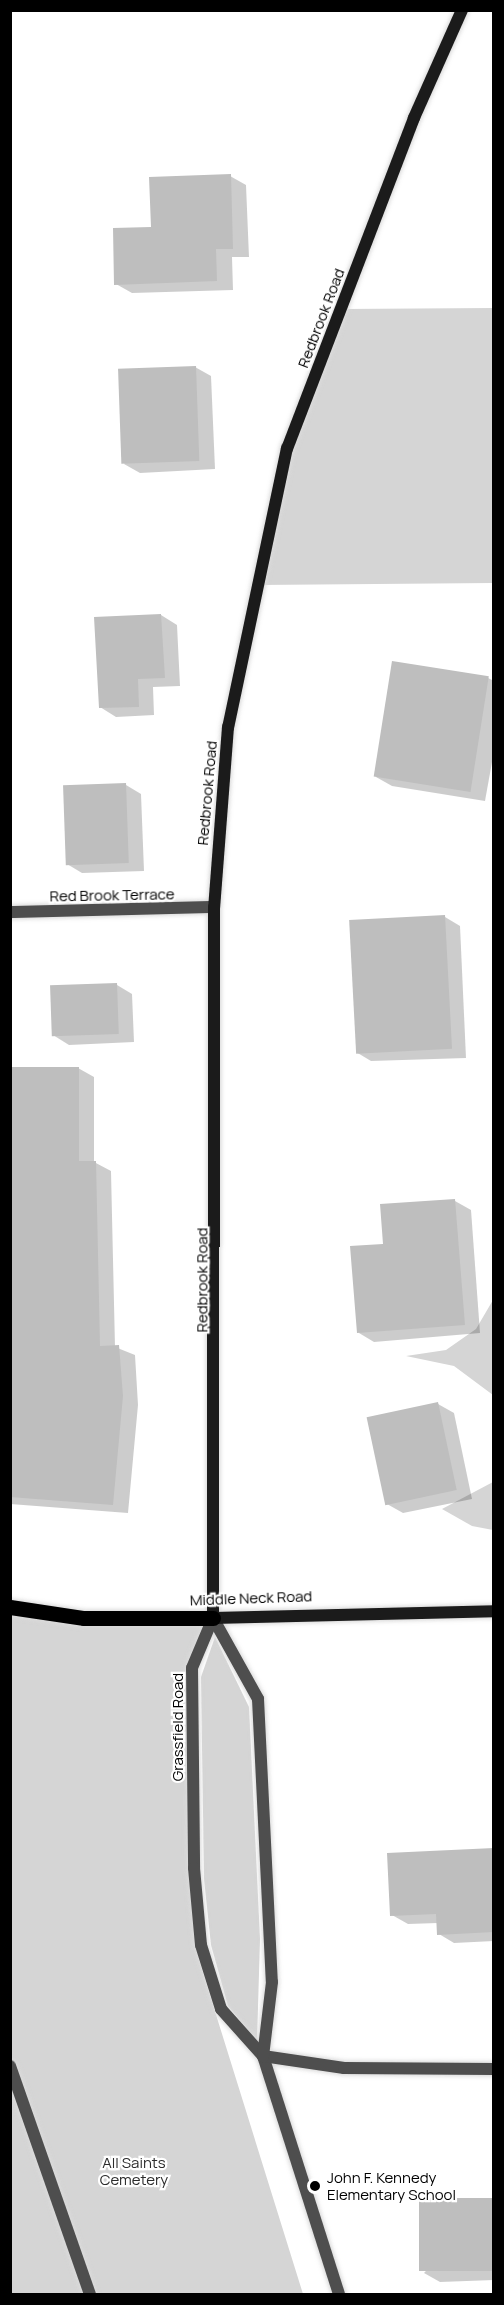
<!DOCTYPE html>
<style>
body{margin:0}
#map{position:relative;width:504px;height:2305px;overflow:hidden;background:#fff;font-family:Manrope,sans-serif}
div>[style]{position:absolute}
.green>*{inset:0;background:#d5d5d5}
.shadow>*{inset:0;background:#0003}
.building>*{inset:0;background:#bebebe;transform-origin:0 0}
.roads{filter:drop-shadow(0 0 2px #dbdbdb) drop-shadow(0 0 2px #dbdbdb)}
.service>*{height:12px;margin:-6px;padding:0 6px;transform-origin:6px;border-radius:6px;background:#4e4e4e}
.minor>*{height:12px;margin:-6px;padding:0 6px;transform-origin:6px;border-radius:6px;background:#4e4e4e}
.secondary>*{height:12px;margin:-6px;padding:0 6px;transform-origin:6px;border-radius:6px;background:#1b1b1b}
.primary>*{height:15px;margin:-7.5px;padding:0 7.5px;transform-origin:7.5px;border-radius:7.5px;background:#000}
.dots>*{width:16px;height:16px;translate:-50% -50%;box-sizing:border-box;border:3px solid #fff;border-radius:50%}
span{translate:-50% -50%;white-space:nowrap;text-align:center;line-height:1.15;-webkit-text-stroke:4.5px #fff;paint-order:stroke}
.street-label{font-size:15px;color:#000}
.park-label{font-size:15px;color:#2c2c2c}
.poi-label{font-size:15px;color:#000}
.left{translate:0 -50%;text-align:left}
.frame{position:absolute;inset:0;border:12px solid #000;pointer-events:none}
</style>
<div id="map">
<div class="green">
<i style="clip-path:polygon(493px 308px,493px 583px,258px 585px,287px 448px,341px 309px)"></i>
<i style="clip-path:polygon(493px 1300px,493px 1395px,454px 1366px,406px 1356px,446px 1350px,476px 1329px)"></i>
<i style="clip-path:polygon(493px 1482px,493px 1530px,472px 1526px,442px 1509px)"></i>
<i style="clip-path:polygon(11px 1606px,84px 1615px,209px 1616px,190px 1668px,190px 1877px,199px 1960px,303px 2294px,11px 2294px)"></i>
<i style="clip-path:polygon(215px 1637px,249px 1707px,260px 1939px,257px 2041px,228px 2006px,211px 1945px,204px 1879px,201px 1677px)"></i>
</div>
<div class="shadow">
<i style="clip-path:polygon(230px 176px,246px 185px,249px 257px,232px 257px,233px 290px,132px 293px,116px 284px,152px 228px)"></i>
<i style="clip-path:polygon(195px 367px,211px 376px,215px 469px,140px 473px,124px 464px)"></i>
<i style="clip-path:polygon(161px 615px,177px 625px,180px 686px,153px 687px,154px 715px,116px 717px,100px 707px)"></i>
<i style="clip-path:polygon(10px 630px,12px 667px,10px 667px)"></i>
<i style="clip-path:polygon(488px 678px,494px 681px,494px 751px,485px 801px,392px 786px,376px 777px)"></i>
<i style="clip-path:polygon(126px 785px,141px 794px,144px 871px,82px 873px,67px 864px)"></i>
<i style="clip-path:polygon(445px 917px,460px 926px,466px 1058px,371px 1061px,356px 1052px)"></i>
<i style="clip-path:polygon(117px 985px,132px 994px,134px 1042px,69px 1045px,53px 1035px)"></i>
<i style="clip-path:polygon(10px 1068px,78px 1068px,94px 1077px,94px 1162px,111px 1171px,115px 1347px,135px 1355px,138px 1405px,128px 1513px,10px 1504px)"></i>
<i style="clip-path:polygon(455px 1201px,471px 1210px,480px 1333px,374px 1342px,359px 1333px,385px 1245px)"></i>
<i style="clip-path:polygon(438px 1404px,454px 1413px,472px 1499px,403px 1513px,387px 1504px)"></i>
<i style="clip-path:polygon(494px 1849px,494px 1941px,454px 1943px,439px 1934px,438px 1923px,408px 1924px,392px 1915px)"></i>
<i style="clip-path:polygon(494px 2199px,494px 2280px,440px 2282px,424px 2273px)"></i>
</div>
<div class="building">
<i style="clip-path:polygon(231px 174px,233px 249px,216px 249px,217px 281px,114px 285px,113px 228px,151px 227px,149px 177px)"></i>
<i style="left:196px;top:366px;width:95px;height:78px;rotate:88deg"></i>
<i style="clip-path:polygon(161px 614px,165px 678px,138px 679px,139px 707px,99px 708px,94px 617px)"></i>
<i style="left:392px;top:661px;width:98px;height:117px;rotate:9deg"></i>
<i style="left:126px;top:783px;width:80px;height:63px;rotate:88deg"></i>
<i style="left:445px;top:915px;width:134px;height:96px;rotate:87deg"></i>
<i style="left:117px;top:983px;width:51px;height:67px;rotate:88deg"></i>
<i style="clip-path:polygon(10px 1067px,79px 1067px,79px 1161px,96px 1161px,100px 1346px,119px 1345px,123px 1396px,113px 1505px,10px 1497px)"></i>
<i style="clip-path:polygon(455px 1199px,465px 1325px,357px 1333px,350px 1246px,383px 1244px,380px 1204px)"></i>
<i style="left:438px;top:1402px;width:90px;height:73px;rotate:78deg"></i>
<i style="clip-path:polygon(494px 1848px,494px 1932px,437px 1935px,436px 1914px,390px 1916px,387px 1853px)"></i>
<i style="left:494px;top:2198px;width:73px;height:75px;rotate:90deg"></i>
</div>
<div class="roads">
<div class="service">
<i style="left:263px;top:2056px;width:250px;rotate:72.3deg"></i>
<i style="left:10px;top:2066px;width:242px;rotate:70.7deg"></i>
</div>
<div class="minor">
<i style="left:10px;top:912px;width:204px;rotate:-1.4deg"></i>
<i style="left:213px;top:1618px;width:54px;rotate:112.8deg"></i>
<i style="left:192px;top:1668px;width:200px;rotate:89.4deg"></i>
<i style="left:194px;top:1868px;width:77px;rotate:84.8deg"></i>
<i style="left:201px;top:1945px;width:67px;rotate:72.6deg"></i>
<i style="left:221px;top:2009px;width:63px;rotate:48.2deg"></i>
<i style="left:263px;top:2056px;width:82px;rotate:8.4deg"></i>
<i style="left:344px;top:2068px;width:150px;rotate:0.4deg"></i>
<i style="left:213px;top:1618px;width:93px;rotate:60.9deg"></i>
<i style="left:258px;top:1699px;width:283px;rotate:87.2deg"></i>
<i style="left:272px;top:1982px;width:75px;rotate:96.9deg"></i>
</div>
<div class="secondary">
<i style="left:462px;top:10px;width:118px;rotate:114deg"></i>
<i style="left:414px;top:118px;width:354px;rotate:111deg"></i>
<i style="left:287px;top:448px;width:285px;rotate:101.9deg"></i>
<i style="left:228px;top:727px;width:181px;rotate:94.4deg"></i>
<i style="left:214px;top:907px;width:711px;rotate:90.08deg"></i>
<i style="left:213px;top:1618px;width:281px;rotate:-1.4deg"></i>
</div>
<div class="primary">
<i style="left:10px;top:1607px;width:75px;rotate:8.5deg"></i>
<i style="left:84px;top:1618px;width:129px"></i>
</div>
</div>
<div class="dots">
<i style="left:315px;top:2186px;background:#000"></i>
</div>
<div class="street-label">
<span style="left:321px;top:318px;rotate:-69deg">Redbrook Road</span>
<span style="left:207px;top:793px;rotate:-85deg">Redbrook Road</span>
<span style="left:112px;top:895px;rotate:-1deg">Red Brook Terrace</span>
<span style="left:202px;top:1280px;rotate:-90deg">Redbrook Road</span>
<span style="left:251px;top:1598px;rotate:-2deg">Middle Neck Road</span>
<span style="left:178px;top:1727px;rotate:-90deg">Grassfield Road</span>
</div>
<div class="park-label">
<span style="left:134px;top:2171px">All Saints<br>Cemetery</span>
</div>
<div class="poi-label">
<span class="left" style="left:327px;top:2186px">John F. Kennedy<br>Elementary School</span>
</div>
<div class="frame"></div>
</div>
